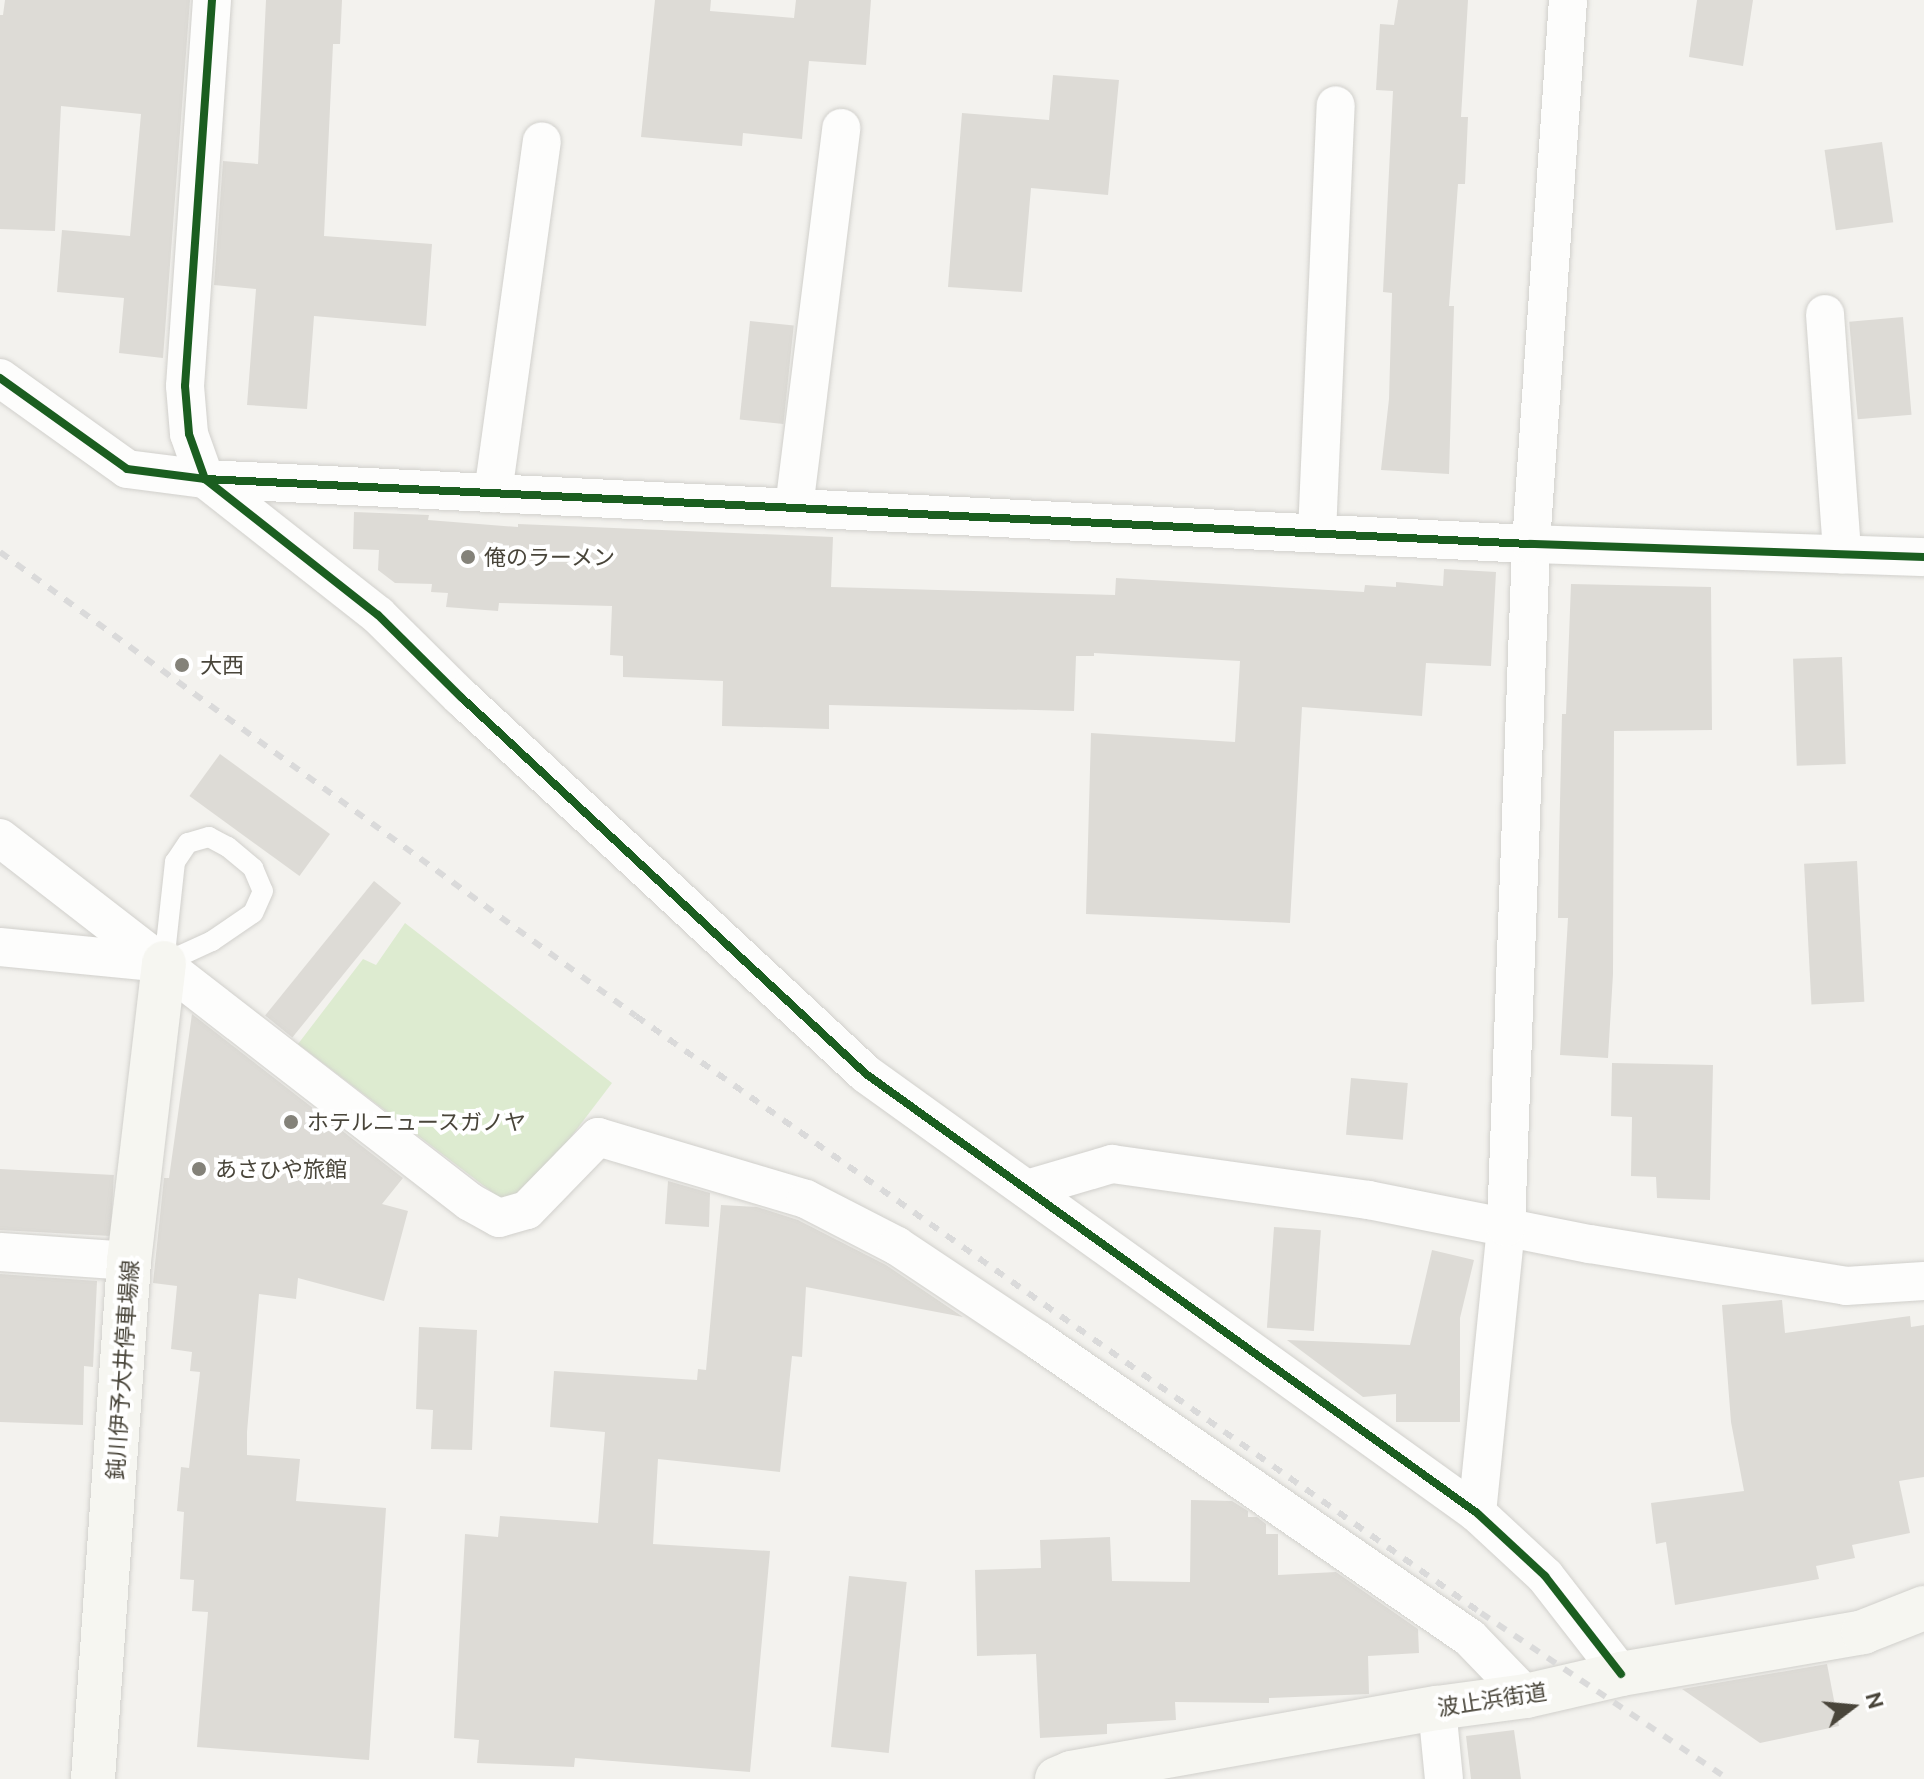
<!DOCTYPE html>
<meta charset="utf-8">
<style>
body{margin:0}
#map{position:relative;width:1924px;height:1779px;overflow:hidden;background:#f3f2ee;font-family:Ubuntu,"Noto Sans JP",sans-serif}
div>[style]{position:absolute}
.green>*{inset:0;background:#ddebd0}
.building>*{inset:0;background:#dddbd6;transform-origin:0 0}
.roads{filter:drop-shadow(0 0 2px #d1d0cc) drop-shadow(0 0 2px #d1d0cc)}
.lane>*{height:20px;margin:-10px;padding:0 10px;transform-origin:10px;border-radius:10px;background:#fdfdfc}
.street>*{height:38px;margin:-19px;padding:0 19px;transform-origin:19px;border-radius:19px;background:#fdfdfc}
.secondary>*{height:44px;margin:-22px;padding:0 22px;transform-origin:22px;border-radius:22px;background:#f6f6f1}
.rail>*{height:6px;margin-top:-3px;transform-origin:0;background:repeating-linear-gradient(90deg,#dadada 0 10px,transparent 0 20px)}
.cycleway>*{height:8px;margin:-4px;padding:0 4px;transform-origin:4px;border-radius:4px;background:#1b5e20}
.dots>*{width:22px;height:22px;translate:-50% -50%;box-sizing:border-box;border:4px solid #fff;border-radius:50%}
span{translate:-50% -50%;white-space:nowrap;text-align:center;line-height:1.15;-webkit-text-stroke:8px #fff;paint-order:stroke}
.poi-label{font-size:22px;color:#49453a}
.left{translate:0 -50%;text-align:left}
.street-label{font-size:22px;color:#49453a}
.north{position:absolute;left:1812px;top:1667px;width:80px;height:80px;-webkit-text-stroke:6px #fff;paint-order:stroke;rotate:74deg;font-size:22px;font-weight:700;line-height:32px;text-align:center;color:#49453a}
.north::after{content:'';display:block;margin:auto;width:28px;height:36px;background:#49453a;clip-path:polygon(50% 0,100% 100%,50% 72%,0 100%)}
</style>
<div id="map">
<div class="green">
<i style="clip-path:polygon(405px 923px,612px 1083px,529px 1192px,509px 1205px,298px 1044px,363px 959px,376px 965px)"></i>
</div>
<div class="building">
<i style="clip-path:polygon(5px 0,190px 0,163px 358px,119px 353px,124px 298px,57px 292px,62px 230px,130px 236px,141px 114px,61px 106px,55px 231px,0 229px,0 15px,3px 15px)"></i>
<i style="clip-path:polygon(266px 0,342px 0,340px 44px,333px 44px,324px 236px,432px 244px,426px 326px,314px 316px,307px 409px,247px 405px,256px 289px,214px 285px,223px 161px,258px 164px)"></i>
<i style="clip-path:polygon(655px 0,711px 0,710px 11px,794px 18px,796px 0,871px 0,866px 65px,809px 61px,802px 139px,743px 133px,742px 146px,641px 137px)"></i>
<i style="clip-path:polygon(1398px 0,1468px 0,1461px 117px,1468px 117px,1465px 184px,1458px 184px,1449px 306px,1454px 306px,1449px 474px,1381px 470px,1389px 399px,1392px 293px,1383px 292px,1393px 91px,1376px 90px,1380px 24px,1394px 25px)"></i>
<i style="clip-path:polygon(1697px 0,1753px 0,1743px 66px,1689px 57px)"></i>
<i style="clip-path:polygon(1053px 75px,1119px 80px,1108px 195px,1031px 188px,1022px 292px,948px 287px,962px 113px,1049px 120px)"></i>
<i style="left:1882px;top:142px;width:81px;height:58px;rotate:82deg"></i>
<i style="left:1903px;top:317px;width:98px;height:54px;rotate:85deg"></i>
<i style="left:750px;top:321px;width:44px;height:99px;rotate:6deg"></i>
<i style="clip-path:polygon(354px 512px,429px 515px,428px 520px,518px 527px,518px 524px,833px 537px,831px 587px,1115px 595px,1116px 578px,1364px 592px,1365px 585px,1396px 587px,1396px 582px,1443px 586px,1444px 569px,1496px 572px,1491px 666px,1426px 663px,1422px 716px,1302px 707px,1290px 923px,1086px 914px,1091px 733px,1235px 742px,1240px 661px,1094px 653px,1094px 656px,1076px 656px,1074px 711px,829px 705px,829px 729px,722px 726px,723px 681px,623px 677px,623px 656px,610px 655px,612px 606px,499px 603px,498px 611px,446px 607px,448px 593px,431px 592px,432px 584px,395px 583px,378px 570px,379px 550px,353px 549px)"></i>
<i style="clip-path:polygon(1571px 584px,1711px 587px,1712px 730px,1614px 731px,1613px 974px,1608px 1058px,1560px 1055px,1568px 918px,1558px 918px,1559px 846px,1562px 714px,1566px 714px)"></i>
<i style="left:1842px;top:657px;width:107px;height:49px;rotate:88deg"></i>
<i style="left:220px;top:754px;width:136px;height:52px;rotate:36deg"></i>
<i style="left:1857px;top:861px;width:141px;height:53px;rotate:87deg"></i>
<i style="left:374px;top:881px;width:35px;height:173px;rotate:39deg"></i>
<i style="clip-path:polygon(192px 1014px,403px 1178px,382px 1204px,408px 1211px,384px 1301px,298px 1278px,296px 1299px,259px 1294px,247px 1432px,247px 1455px,300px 1459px,296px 1501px,386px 1508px,369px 1760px,197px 1747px,208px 1612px,192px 1611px,194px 1580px,180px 1579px,184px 1512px,177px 1511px,181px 1467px,189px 1468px,200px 1372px,190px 1371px,192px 1352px,171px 1349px,177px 1286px,153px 1283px,164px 1178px,169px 1178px)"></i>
<i style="clip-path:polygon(1612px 1063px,1713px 1065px,1710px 1200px,1657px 1198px,1656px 1177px,1631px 1176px,1632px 1117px,1611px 1116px)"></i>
<i style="left:1351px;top:1078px;width:57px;height:57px;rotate:5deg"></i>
<i style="left:0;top:1169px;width:114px;height:61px;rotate:3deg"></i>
<i style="clip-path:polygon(668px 1181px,710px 1193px,709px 1227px,665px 1224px)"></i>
<i style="clip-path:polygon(721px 1205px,757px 1207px,798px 1220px,886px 1265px,963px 1317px,806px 1287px,802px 1357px,792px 1356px,780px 1472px,658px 1459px,653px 1544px,770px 1551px,750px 1772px,575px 1758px,574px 1767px,477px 1763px,479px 1740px,454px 1738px,465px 1534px,498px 1537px,500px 1516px,598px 1523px,605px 1432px,550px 1427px,554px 1371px,697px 1380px,698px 1369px,706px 1370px)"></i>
<i style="left:1274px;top:1227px;width:47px;height:101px;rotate:4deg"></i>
<i style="clip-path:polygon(1432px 1250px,1474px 1260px,1460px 1318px,1460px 1422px,1396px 1422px,1396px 1394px,1363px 1397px,1287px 1340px,1410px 1345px)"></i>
<i style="clip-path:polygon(0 1274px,97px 1281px,93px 1367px,84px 1366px,83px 1425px,0 1422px)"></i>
<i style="clip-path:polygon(1782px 1300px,1785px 1333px,1910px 1316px,1911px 1327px,1924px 1325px,1924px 1477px,1899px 1481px,1910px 1533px,1852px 1545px,1855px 1558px,1816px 1566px,1819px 1579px,1675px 1605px,1666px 1542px,1656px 1544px,1651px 1503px,1744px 1491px,1731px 1422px,1722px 1305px)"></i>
<i style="clip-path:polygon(419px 1327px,477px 1330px,472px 1450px,431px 1449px,433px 1410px,416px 1409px)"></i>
<i style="clip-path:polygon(1191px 1500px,1232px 1501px,1248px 1511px,1248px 1517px,1257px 1517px,1266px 1524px,1266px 1534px,1278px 1534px,1278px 1575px,1336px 1572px,1418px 1629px,1419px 1653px,1368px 1656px,1369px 1694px,1269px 1698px,1269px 1703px,1175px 1702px,1176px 1720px,1107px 1724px,1107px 1734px,1040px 1738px,1036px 1654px,977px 1656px,975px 1570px,1041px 1568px,1040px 1540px,1110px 1537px,1112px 1581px,1190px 1582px)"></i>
<i style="left:849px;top:1576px;width:58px;height:172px;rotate:6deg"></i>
<i style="clip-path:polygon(1827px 1664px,1839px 1726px,1760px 1743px,1682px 1689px)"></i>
<i style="clip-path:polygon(1514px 1730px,1521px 1779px,1471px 1779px,1466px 1736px)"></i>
</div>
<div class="roads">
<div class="lane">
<i style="left:209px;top:837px;width:21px;rotate:28deg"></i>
<i style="left:228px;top:847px;width:33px;rotate:40deg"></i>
<i style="left:253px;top:868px;width:25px;rotate:67deg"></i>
<i style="left:263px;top:891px;width:24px;rotate:114deg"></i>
<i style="left:253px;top:913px;width:50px;rotate:145.7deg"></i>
<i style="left:212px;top:941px;width:53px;rotate:155.4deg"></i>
<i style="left:164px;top:963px;width:102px;rotate:-83.8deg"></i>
<i style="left:175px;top:862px;width:23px;rotate:-56deg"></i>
<i style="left:188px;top:843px;width:22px;rotate:-16deg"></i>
</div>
<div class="street">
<i style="left:212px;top:0;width:387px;rotate:94deg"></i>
<i style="left:185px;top:386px;width:48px;rotate:85.2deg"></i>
<i style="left:189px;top:434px;width:48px;rotate:70.4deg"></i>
<i style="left:205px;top:479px;width:220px;rotate:38.2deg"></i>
<i style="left:378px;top:615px;width:117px;rotate:44.7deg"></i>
<i style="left:461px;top:697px;width:553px;rotate:42.95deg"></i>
<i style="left:866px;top:1074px;width:752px;rotate:35.7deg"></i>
<i style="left:1477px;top:1513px;width:93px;rotate:42.8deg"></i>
<i style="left:1545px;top:1576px;width:124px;rotate:52.2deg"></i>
<i style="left:1825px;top:314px;width:241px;rotate:85.9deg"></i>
<i style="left:0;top:378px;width:156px;rotate:35.6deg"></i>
<i style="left:127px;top:469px;width:79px;rotate:7.3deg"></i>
<i style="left:205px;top:479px;width:1328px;rotate:2.81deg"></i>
<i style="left:1531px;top:544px;width:393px;rotate:1.9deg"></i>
<i style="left:493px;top:493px;width:355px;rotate:-82.1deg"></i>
<i style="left:794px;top:508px;width:383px;rotate:-82.9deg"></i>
<i style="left:1317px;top:533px;width:428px;rotate:-87.5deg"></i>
<i style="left:0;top:838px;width:594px;rotate:37.76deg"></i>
<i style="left:470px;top:1202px;width:33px;rotate:29deg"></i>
<i style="left:499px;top:1218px;width:29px;rotate:-16deg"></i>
<i style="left:527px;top:1210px;width:102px;rotate:-45.8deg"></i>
<i style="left:598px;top:1137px;width:217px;rotate:16.6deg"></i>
<i style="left:806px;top:1199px;width:102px;rotate:27.3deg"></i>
<i style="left:897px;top:1246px;width:169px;rotate:33.7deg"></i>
<i style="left:1038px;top:1340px;width:525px;rotate:34.6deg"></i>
<i style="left:1470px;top:1638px;width:81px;rotate:46deg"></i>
<i style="left:0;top:947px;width:165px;rotate:5.6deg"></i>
<i style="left:1027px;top:1189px;width:89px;rotate:-16.4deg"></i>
<i style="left:1112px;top:1164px;width:260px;rotate:8deg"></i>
<i style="left:1369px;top:1200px;width:225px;rotate:11.3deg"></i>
<i style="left:1590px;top:1244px;width:259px;rotate:9.3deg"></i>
<i style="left:1846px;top:1286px;width:78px;rotate:-3.7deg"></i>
<i style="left:0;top:1252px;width:129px;rotate:4deg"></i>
<i style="left:1477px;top:1513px;width:287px;rotate:-84.2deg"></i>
<i style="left:1506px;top:1227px;width:683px;rotate:-87.9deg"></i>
<i style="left:1531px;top:544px;width:545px;rotate:-86.11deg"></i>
<i style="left:1437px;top:1708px;width:71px;rotate:84.4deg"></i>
</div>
<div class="secondary">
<i style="left:93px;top:1779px;width:519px;rotate:-86.02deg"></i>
<i style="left:129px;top:1261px;width:300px;rotate:-83.3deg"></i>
<i style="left:1057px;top:1779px;width:15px;rotate:-23deg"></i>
<i style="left:1071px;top:1773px;width:372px;rotate:-10.1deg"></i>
<i style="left:1437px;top:1708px;width:90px;rotate:-7.7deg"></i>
<i style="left:1526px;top:1696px;width:98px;rotate:-13deg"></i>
<i style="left:1621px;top:1674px;width:246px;rotate:-9.8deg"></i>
<i style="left:1863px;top:1632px;width:66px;rotate:-21.5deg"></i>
</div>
</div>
<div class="rail">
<i style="left:0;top:552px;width:787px;rotate:36.11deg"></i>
<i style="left:636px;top:1016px;width:1035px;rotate:35.24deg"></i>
<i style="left:1481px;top:1613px;width:298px;rotate:33.9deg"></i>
</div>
<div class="cycleway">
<i style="left:212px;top:0;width:387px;rotate:94deg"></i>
<i style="left:185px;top:386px;width:48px;rotate:85.2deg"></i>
<i style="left:189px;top:434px;width:48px;rotate:70.4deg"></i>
<i style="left:205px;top:479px;width:220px;rotate:38.2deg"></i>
<i style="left:378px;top:615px;width:117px;rotate:44.7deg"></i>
<i style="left:461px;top:697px;width:553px;rotate:42.95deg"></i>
<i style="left:866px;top:1074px;width:752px;rotate:35.7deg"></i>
<i style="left:1477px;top:1513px;width:93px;rotate:42.8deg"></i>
<i style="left:1545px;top:1576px;width:124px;rotate:52.2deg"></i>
<i style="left:0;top:378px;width:156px;rotate:35.6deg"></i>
<i style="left:127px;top:469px;width:79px;rotate:7.3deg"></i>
<i style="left:205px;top:479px;width:1328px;rotate:2.81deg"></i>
<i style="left:1531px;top:544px;width:393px;rotate:1.9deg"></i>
</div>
<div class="dots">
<i style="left:468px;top:557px;background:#848279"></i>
<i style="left:182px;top:665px;background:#848279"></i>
<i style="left:291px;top:1122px;background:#848279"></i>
<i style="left:199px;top:1169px;background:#848279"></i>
</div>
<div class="poi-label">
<span class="left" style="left:484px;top:557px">俺のラーメン</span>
<span class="left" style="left:200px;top:665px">大西</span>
<span class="left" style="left:307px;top:1122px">ホテルニュースガノヤ</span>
<span class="left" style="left:215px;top:1169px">あさひや旅館</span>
</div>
<div class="street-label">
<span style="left:122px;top:1370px;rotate:-86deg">鈍川伊予大井停車場線</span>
<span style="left:1492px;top:1699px;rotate:-9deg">波止浜街道</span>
</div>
<div class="north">N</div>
</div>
